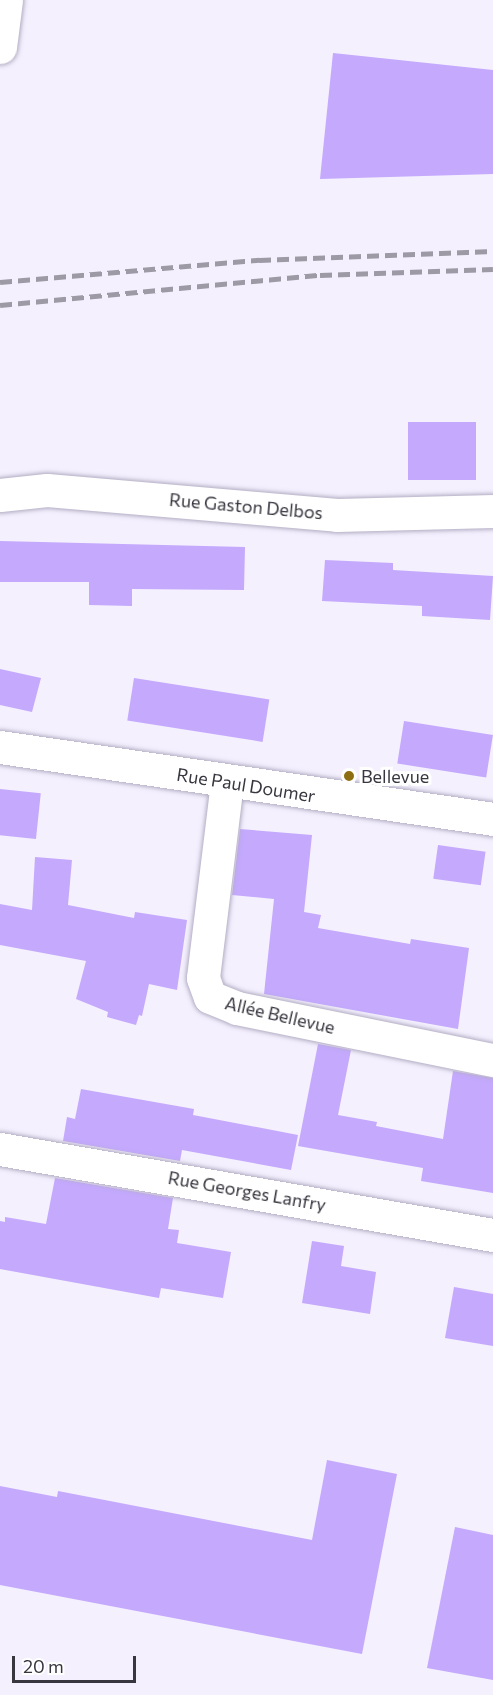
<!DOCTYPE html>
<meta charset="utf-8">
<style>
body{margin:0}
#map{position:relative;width:493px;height:1695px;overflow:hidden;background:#f4f0fe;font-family:Commissioner,sans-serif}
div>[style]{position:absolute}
.building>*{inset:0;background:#c4a9fd;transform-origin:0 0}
.roads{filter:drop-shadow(0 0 2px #b3adc3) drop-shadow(0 0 2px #b3adc3)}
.minor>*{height:33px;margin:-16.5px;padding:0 16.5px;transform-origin:16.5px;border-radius:16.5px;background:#fff}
.rail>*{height:4.5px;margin-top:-2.25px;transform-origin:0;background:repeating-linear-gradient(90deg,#9d9aa5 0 12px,transparent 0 18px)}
.dots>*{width:16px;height:16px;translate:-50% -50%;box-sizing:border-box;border:3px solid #fff;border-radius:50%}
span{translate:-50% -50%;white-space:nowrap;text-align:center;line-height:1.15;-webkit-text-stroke:6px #fff;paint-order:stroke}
.street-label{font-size:18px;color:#38363f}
.poi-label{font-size:18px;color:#38363f}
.left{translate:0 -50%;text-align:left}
.scale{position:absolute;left:12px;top:1656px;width:124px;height:27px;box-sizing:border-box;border:3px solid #38363f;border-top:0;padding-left:8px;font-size:18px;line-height:21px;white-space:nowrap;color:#38363f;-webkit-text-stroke:4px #fff;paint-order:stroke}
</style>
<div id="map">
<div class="building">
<i style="clip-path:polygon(333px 53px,493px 70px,493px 174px,320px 179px)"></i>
<i style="left:476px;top:422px;width:58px;height:68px;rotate:90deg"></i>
<i style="clip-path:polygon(0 541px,245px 547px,244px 590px,132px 589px,132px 606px,89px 605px,89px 582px,0 582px)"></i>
<i style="clip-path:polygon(325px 560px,393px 563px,393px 570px,493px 576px,490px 620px,422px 616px,422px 606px,322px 601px)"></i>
<i style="clip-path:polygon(0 669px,41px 678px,32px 712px,0 705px)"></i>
<i style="left:134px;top:678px;width:137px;height:43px;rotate:9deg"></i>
<i style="left:404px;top:721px;width:90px;height:43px;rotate:9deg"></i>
<i style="left:0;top:789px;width:41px;height:46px;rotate:6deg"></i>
<i style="clip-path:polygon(240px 829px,312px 835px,304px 912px,321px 915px,318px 928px,410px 944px,411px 939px,469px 948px,458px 1029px,264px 994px,274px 899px,232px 895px)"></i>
<i style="left:438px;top:845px;width:48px;height:34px;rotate:8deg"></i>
<i style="clip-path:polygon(35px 857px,72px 860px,68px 905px,134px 918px,135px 912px,187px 920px,177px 990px,149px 984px,142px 1016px,139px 1015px,136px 1025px,107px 1017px,108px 1012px,76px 999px,86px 961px,0 945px,0 904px,32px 910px)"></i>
<i style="clip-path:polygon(318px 1044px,351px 1050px,338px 1115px,377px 1122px,376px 1126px,443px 1139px,453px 1071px,493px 1078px,493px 1193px,421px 1181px,423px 1168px,298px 1146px)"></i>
<i style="clip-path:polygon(81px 1089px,194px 1109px,193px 1115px,298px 1135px,291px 1170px,182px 1150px,180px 1161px,63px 1141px,67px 1117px,75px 1119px)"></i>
<i style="clip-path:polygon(55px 1178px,173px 1198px,168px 1229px,179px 1230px,177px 1243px,231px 1252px,223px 1298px,161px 1288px,159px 1298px,0 1269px,0 1221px,5px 1222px,5px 1217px,46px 1224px)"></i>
<i style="clip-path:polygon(312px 1241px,344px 1246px,341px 1266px,376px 1272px,370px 1314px,302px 1303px)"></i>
<i style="clip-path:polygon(454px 1287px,493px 1294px,493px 1346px,445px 1338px)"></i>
<i style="clip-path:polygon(327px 1460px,397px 1474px,362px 1654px,0 1585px,0 1486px,57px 1497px,58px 1491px,312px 1540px)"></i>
<i style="clip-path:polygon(455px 1527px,493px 1535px,493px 1680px,427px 1668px)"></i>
</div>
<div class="roads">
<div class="minor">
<i style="left:0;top:47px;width:47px;rotate:-82.7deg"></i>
<i style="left:0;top:495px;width:47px;rotate:-6.1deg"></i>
<i style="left:47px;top:490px;width:291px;rotate:4.9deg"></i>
<i style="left:337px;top:515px;width:156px;rotate:-1.5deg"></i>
<i style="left:0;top:747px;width:498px;rotate:8.3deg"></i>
<i style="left:227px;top:782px;width:197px;rotate:97deg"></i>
<i style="left:203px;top:978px;width:20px;rotate:70deg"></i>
<i style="left:210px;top:997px;width:29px;rotate:22deg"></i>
<i style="left:237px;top:1008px;width:261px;rotate:11.5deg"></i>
<i style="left:0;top:1149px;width:500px;rotate:9.9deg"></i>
</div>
</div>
<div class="rail">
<i style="left:0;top:282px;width:260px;rotate:-4.9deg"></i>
<i style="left:259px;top:260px;width:234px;rotate:-2.2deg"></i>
<i style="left:0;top:305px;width:321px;rotate:-5.4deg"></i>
<i style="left:320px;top:275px;width:173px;rotate:-2deg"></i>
</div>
<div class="dots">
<i style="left:349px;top:776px;background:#8e6e12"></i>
</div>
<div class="street-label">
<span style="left:246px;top:506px;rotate:5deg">Rue Gaston Delbos</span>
<span style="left:246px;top:785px;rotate:9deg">Rue Paul Doumer</span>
<span style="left:280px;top:1015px;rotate:13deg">Allée Bellevue</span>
<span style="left:247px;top:1191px;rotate:10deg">Rue Georges Lanfry</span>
</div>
<div class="poi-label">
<span class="left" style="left:361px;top:776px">Bellevue</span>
</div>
<div class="scale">20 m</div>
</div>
